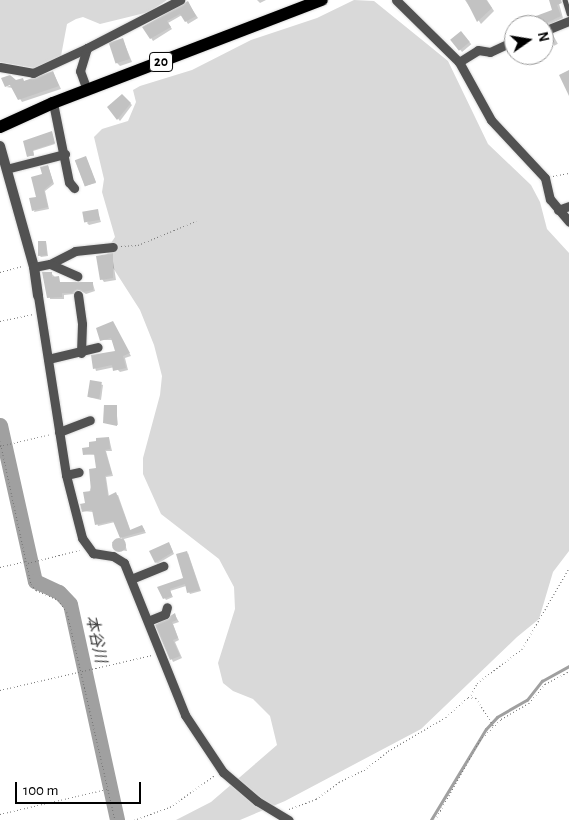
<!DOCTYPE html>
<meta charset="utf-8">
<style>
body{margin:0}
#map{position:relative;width:569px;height:820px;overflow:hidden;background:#fff;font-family:"Alegreya Sans","Noto Sans JP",sans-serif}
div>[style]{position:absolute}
.green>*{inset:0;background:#d9d9d9}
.shadow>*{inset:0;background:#0003;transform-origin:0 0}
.stream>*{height:2.5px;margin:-1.25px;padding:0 1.25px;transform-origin:1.25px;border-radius:1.25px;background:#a0a0a0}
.river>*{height:15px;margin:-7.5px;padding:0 7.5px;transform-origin:7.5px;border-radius:7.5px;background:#a0a0a0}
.building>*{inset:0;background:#c2c2c2;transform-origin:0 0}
.round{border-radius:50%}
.path>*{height:1px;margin-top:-0.5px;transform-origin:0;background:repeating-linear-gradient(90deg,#747474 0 1px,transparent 0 3.5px)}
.roads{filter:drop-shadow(0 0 1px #dbdbdb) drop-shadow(0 0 1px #dbdbdb)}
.service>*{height:4.5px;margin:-2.25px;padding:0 2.25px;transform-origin:2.25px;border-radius:2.25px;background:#525252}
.minor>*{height:9px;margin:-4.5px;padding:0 4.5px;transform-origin:4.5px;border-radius:4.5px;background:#525252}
.tertiary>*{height:10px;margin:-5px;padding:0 5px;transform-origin:5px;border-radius:5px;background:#525252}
.primary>*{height:12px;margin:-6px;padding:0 6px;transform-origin:6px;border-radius:6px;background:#000}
span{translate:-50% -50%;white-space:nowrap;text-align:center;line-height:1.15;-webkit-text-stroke:4px #fff;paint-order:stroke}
.shield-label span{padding:1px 4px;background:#fff;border:1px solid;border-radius:4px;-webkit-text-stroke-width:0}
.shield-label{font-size:14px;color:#000;font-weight:700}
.water-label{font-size:16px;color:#414141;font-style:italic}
.north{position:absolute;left:504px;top:15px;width:50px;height:50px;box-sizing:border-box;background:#fff;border:1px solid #999;border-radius:50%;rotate:77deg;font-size:14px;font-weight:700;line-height:20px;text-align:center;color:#000}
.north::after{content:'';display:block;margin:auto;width:18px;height:22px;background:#000;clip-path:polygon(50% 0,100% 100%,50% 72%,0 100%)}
.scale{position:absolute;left:15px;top:782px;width:126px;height:22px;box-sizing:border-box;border:2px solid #000;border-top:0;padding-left:6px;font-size:15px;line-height:18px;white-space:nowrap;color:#000;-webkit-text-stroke:4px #fff;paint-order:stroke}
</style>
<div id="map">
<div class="green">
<i style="clip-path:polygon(0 0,167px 0,149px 12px,100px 24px,83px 17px,76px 19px,67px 24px,61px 56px,34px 68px,0 62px)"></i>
<i style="clip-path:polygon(354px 0,374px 1px,448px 61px,488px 144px,531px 185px,540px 202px,547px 229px,569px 253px,569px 551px,553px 572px,539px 619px,517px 637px,421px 729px,285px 801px,240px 820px,176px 820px,211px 802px,277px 745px,270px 716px,253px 699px,233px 691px,223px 683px,218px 663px,235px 609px,234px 587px,219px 559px,161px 514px,143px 474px,143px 458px,160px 395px,162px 376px,154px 345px,140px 310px,108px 260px,107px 249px,115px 237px,102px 192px,104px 179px,94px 137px,102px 129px,128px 121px,136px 102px,133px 90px,140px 86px,192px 70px,251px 40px,317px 18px)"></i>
</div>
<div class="shadow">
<i style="clip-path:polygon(257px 0,266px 0,260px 3px)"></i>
<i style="clip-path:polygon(465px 0,487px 0,494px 11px,481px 24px)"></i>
<i style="clip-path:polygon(550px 0,558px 0,563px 18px,544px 27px,526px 25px,554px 11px)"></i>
<i style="clip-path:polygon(188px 3px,198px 18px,188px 24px,182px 15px,168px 23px,172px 29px,153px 41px,144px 27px)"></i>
<i style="left:461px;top:32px;width:16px;height:12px;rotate:50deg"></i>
<i style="left:553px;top:35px;width:10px;height:4px;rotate:61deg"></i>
<i style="clip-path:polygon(123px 40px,132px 62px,120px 66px,117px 63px)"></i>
<i style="clip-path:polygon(53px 72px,61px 89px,22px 102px,13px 88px,6px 87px)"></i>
<i style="clip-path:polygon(122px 96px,132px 105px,120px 121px,108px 107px)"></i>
<i style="clip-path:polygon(52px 134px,55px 144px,33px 151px,34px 156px,28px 156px,24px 142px)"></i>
<i style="clip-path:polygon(75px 160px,87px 160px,96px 183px,85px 186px)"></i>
<i style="clip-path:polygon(48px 166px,54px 184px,45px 191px,49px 209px,34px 212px)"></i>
<i style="clip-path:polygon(97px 210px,101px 222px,89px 225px,87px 223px)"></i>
<i style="clip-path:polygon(46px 242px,48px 256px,41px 257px,39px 255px)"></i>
<i style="clip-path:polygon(112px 255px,116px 280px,104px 282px,102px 279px)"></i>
<i style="clip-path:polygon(51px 273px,61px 283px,93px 284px,95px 291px,86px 294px,79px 290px,74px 294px,64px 295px,64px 299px,50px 299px)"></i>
<i style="clip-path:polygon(113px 323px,131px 356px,125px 358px,128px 370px,120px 372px,115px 367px,96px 371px,92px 356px,117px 352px,113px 340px,101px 340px)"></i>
<i style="clip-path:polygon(91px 381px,103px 385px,101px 400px,88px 397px)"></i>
<i style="clip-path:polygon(116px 407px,118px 425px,105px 422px)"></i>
<i style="clip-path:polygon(109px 438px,112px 451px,106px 451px,113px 476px,106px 477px,109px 497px,118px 495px,131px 532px,142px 526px,146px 533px,124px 539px,127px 551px,114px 549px,112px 542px,122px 539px,115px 522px,98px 526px,93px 512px,83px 511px,97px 469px,95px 455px,84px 454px)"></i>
<i style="clip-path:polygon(170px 545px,174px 554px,157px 564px,156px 562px)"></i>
<i style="clip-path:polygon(188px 553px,201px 591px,190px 594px,186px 586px,170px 591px,173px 597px,166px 600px,159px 588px,185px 579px)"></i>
<i style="clip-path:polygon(175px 615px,179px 622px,173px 624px,179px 640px,175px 642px,182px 658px,173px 662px,157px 625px)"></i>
</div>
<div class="stream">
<i style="left:431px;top:820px;width:106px;rotate:-58.9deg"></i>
<i style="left:486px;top:729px;width:16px;rotate:-47deg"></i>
<i style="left:497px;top:717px;width:34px;rotate:-30deg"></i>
<i style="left:527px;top:700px;width:24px;rotate:-52deg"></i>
<i style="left:542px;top:681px;width:31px;rotate:-29deg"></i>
</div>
<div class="river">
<i style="left:0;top:425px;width:160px;rotate:77.4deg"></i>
<i style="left:35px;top:581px;width:26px;rotate:25deg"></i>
<i style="left:59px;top:592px;width:16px;rotate:47deg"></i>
<i style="left:70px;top:604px;width:221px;rotate:77.7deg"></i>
</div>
<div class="building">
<i style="clip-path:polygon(466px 0,486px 0,492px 8px,477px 22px)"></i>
<i style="clip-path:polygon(549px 0,561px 0,562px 3px,557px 5px,561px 16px,542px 25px,512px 25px,552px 10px)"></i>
<i style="clip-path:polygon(188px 1px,196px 16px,185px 22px,180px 14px,167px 21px,171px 27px,150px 39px,142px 27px)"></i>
<i style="left:461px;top:31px;width:14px;height:14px;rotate:51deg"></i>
<i style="left:123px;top:38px;width:22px;height:15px;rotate:72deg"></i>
<i style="clip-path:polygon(569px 70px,569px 96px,559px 75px)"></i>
<i style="clip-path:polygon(53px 71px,59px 86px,18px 100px,10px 85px,5px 87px,1px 78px,10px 75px,16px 80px,23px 78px,24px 81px)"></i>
<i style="clip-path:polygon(122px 94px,131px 103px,117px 120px,107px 107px)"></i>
<i style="clip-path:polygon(52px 131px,55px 143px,33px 150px,34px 155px,27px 157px,23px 141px)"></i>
<i style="left:86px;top:156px;width:28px;height:12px;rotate:69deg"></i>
<i style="clip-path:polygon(48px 165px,53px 182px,44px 190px,48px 207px,32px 211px,29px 198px,36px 197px,31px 177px,42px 174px,40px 167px)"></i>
<i style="left:98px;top:209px;width:11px;height:16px;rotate:80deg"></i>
<i style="clip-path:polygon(38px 241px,46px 241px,47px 255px,38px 256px)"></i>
<i style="clip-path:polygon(113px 253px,113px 278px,100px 280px,96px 256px)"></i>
<i style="clip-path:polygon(42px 272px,52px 272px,52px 277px,59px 276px,60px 282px,93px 282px,93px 290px,83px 292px,77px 289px,72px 293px,62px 293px,62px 297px,47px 298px)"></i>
<i style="clip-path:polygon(113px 321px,130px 353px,123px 356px,126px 368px,113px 371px,112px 365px,93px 369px,91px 355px,115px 351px,111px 338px,100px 341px,96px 328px)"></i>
<i style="left:90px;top:380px;width:12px;height:17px;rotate:9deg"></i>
<i style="clip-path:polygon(104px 405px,117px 405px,117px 426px,103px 423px)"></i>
<i style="clip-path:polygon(109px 437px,110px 449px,105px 450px,112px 474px,105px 476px,108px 496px,116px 492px,130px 530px,142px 525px,145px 531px,120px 538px,113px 521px,95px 525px,92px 510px,82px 512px,80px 504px,85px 503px,83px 492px,91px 491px,89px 469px,96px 468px,94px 454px,83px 455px,82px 448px,89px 447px,89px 442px,96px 441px,96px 438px)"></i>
<i class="round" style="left:112px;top:538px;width:14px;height:14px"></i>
<i style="clip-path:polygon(169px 542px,173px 552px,155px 563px,149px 551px)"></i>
<i style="clip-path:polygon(187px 551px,200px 590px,187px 593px,185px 584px,170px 589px,172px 596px,163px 599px,157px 587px,183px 578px,176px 554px)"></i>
<i style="clip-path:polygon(175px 613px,177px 620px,172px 622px,178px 638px,173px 640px,180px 656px,170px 660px,155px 625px)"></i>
</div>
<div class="path">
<i style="left:553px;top:176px;width:16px;rotate:-11deg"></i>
<i style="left:121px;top:246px;width:17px;rotate:-3deg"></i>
<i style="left:138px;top:245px;width:63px;rotate:-22.5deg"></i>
<i style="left:0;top:272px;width:24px;rotate:-15deg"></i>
<i style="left:0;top:321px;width:33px;rotate:-12deg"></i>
<i style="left:0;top:441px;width:146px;rotate:77.8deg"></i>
<i style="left:31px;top:584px;width:8px;rotate:50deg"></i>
<i style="left:36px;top:590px;width:24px;rotate:24deg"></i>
<i style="left:58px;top:600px;width:15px;rotate:53deg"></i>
<i style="left:67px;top:612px;width:213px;rotate:77deg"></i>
<i style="left:0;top:446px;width:52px;rotate:-13.2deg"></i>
<i style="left:28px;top:563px;width:53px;rotate:-14.3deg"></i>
<i style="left:0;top:567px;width:26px;rotate:-13deg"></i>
<i style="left:0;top:690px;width:156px;rotate:-13deg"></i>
<i style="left:471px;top:695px;width:13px;rotate:-63deg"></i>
<i style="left:477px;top:683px;width:56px;rotate:-37.1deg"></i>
<i style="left:522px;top:649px;width:94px;rotate:-59.9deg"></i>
<i style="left:289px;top:809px;width:29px;rotate:-20deg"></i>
<i style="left:316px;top:799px;width:29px;rotate:-36deg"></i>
<i style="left:339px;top:782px;width:28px;rotate:-26deg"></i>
<i style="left:364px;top:770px;width:31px;rotate:-38deg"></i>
<i style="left:388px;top:751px;width:67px;rotate:-30.4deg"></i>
<i style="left:446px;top:717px;width:30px;rotate:-42deg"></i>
<i style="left:468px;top:697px;width:8px;rotate:7deg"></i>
<i style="left:476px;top:698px;width:34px;rotate:58deg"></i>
<i style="left:0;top:814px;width:110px;rotate:-13.2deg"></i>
<i style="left:134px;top:820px;width:38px;rotate:-20deg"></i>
<i style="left:170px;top:807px;width:55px;rotate:-35.4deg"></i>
<i style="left:435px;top:820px;width:92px;rotate:-60.6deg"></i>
<i style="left:480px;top:740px;width:30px;rotate:-45deg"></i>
<i style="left:501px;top:719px;width:32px;rotate:-30deg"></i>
<i style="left:529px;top:703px;width:25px;rotate:-50deg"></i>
<i style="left:545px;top:684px;width:27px;rotate:-28deg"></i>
</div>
<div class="roads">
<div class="service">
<i style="left:565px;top:0;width:14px;rotate:73deg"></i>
</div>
<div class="minor">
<i style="left:396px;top:0;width:88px;rotate:44.5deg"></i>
<i style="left:459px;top:62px;width:66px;rotate:61.1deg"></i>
<i style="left:491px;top:120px;width:79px;rotate:47deg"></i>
<i style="left:545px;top:178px;width:22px;rotate:77deg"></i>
<i style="left:550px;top:199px;width:30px;rotate:50deg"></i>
<i style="left:544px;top:31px;width:27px;rotate:-22deg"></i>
<i style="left:459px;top:62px;width:22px;rotate:-32deg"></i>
<i style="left:478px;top:50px;width:12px;rotate:9deg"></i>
<i style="left:490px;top:52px;width:26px;rotate:-25deg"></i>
<i style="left:0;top:67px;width:34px;rotate:10deg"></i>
<i style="left:33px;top:73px;width:60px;rotate:-24.8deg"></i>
<i style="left:87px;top:90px;width:20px;rotate:-110deg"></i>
<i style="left:80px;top:71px;width:24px;rotate:-73deg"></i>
<i style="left:87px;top:48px;width:105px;rotate:-27.3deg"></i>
<i style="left:53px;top:103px;width:81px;rotate:78.6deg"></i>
<i style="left:69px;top:182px;width:8px;rotate:50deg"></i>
<i style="left:6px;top:169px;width:61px;rotate:-14.3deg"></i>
<i style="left:558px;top:210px;width:12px;rotate:-20deg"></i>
<i style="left:50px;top:264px;width:28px;rotate:-27deg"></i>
<i style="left:75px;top:251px;width:38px;rotate:-6deg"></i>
<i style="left:34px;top:267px;width:16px;rotate:-11deg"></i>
<i style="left:50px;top:264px;width:30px;rotate:24deg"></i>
<i style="left:78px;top:295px;width:29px;rotate:82deg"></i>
<i style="left:82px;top:324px;width:29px;rotate:92deg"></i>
<i style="left:38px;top:296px;width:181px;rotate:81.1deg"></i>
<i style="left:66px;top:475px;width:65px;rotate:75.7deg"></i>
<i style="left:82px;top:538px;width:19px;rotate:54deg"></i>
<i style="left:93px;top:553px;width:20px;rotate:9deg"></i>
<i style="left:113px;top:556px;width:13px;rotate:32deg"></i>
<i style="left:124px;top:563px;width:164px;rotate:68.1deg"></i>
<i style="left:185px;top:715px;width:69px;rotate:56.3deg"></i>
<i style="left:223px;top:772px;width:45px;rotate:40.5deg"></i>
<i style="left:257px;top:801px;width:37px;rotate:31deg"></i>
<i style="left:48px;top:359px;width:51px;rotate:-13.5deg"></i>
<i style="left:59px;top:432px;width:33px;rotate:-21deg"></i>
<i style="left:66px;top:475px;width:13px;rotate:-13deg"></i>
<i style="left:131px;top:579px;width:35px;rotate:-22deg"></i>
<i style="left:148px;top:621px;width:18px;rotate:-22deg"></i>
<i style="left:165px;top:614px;width:7px;rotate:-74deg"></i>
</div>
<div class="tertiary">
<i style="left:0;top:146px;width:126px;rotate:74.3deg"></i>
<i style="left:34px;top:267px;width:29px;rotate:82deg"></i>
</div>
<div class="primary">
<i style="left:0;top:127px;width:58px;rotate:-24.4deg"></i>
<i style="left:53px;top:103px;width:288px;rotate:-21deg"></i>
</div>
</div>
<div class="shield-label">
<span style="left:161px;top:62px">20</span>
</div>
<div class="water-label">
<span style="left:96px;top:639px;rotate:78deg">本谷川</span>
</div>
<div class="north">N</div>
<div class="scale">100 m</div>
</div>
